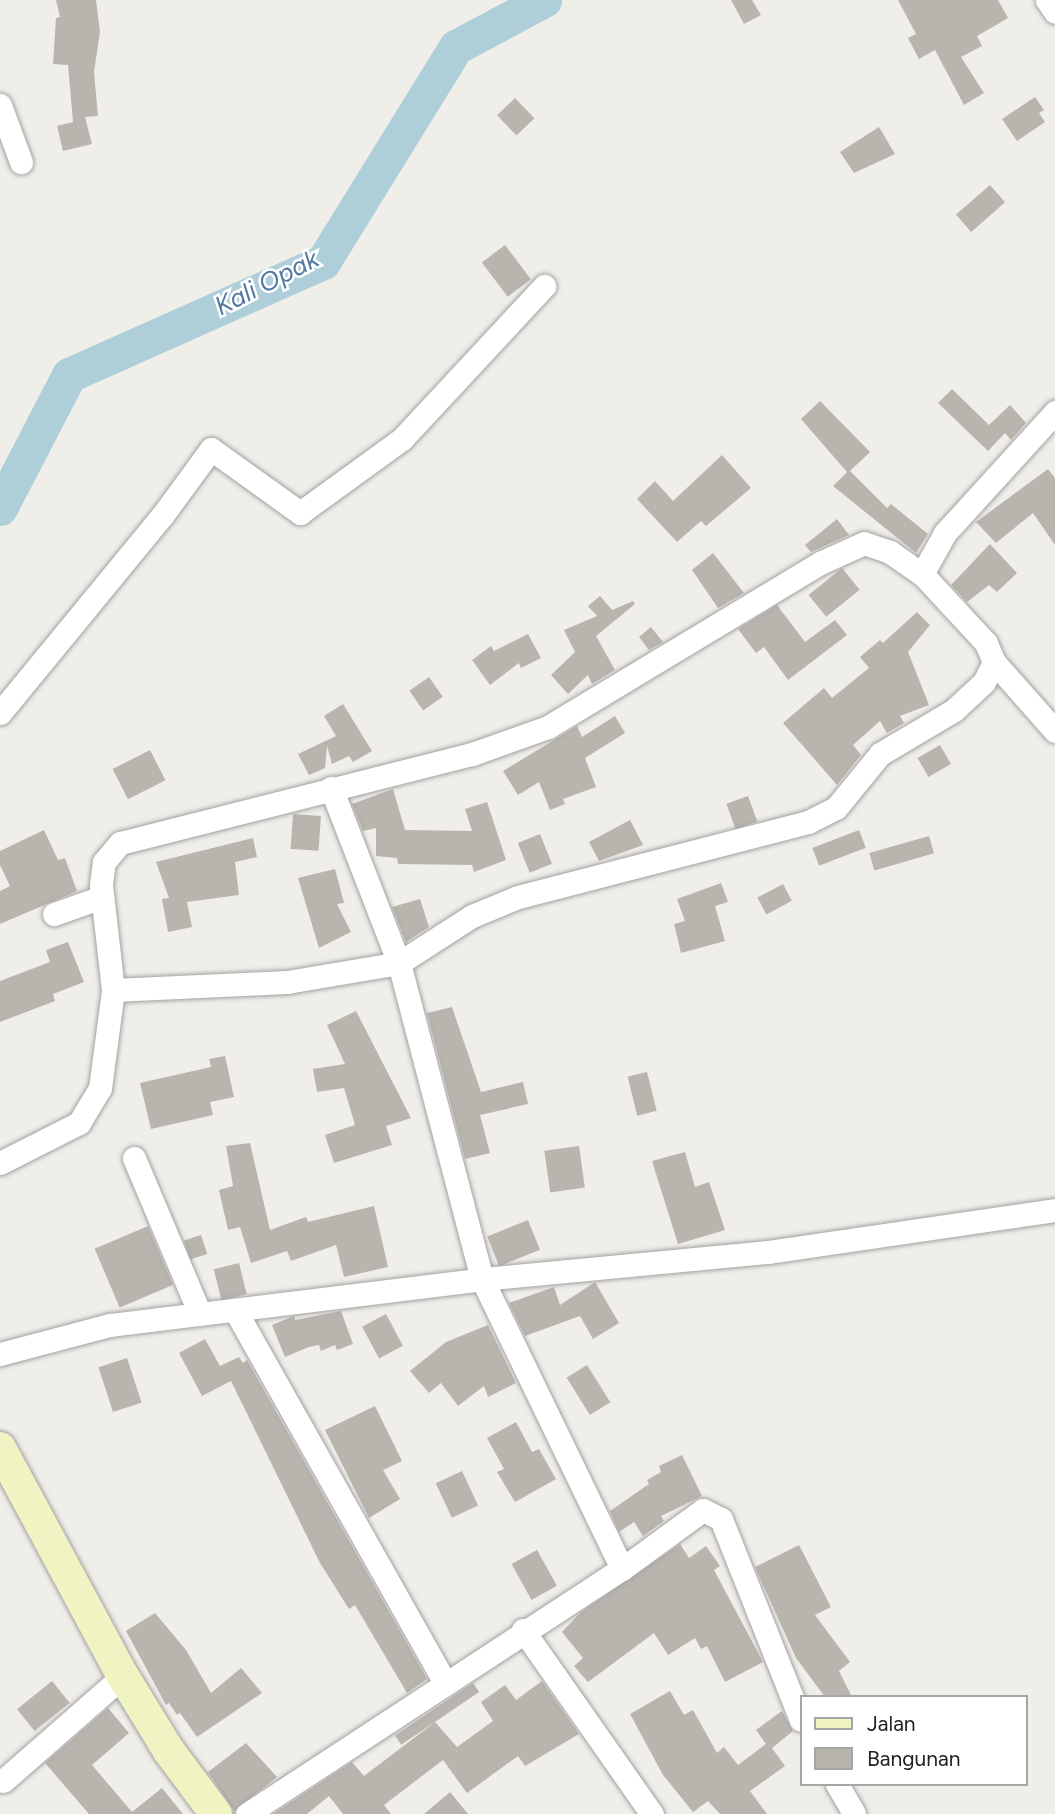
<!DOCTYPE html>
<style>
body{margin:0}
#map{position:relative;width:1055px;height:1814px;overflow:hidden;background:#f0eee9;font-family:Figtree,sans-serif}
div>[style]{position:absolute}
.river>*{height:35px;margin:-17.5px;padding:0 17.5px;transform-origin:17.5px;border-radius:17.5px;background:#aecfd9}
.building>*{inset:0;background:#bab4af;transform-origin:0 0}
.roads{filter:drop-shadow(0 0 2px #a2a2a2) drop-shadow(0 0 2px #a2a2a2)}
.street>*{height:23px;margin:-11.5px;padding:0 11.5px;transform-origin:11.5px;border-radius:11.5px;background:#fff}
.secondary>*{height:32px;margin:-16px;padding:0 16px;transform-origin:16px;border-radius:16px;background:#f0f4c3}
span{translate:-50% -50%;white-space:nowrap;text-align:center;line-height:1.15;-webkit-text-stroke:5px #fff;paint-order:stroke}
.water-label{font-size:26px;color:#5378a1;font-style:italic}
.legend{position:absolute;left:800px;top:1695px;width:228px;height:91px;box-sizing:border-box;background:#fff;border:2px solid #a6a6a6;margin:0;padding:9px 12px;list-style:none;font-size:21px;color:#212121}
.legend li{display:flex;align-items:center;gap:14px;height:35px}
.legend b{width:35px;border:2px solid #a6a6a6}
</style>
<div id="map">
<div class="river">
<i style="left:0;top:508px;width:150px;rotate:-62.6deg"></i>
<i style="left:69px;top:375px;width:278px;rotate:-24deg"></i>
<i style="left:323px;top:262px;width:253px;rotate:-58.3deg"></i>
<i style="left:456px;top:47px;width:100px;rotate:-28.1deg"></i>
</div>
<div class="building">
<i style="clip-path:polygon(56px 0,96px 0,100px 32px,94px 72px,98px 116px,85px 117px,92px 144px,63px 151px,57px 126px,73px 122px,68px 65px,53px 64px,56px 18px,60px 17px)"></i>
<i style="clip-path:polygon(731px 0,752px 0,761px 15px,744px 24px)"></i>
<i style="clip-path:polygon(898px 0,998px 0,1008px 18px,977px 36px,982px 46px,961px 57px,984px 93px,964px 105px,935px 50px,919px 59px,908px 38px,916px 34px)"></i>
<i style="clip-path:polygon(1035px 97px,1044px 110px,1039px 113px,1045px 122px,1017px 141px,1002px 119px)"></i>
<i style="left:515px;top:98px;width:28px;height:25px;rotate:46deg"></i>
<i style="clip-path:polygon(879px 127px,895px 154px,854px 173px,840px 152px)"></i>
<i style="left:990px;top:185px;width:23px;height:45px;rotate:49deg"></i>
<i style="left:505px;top:245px;width:43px;height:29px;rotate:53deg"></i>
<i style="clip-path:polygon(952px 389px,989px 425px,1010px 405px,1026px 423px,1011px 440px,1005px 433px,988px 451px,938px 403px)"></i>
<i style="clip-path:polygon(820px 401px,870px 452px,850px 471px,887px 508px,891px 504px,928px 534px,916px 553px,833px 486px,847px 472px,801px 419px)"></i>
<i style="clip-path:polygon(722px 455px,751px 488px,706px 526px,701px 521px,677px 542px,637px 499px,655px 481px,673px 501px)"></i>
<i style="clip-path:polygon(1048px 469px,1055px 478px,1055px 545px,1033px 513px,996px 543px,976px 522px)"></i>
<i style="clip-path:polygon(837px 519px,849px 535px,811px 552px,805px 545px)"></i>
<i style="clip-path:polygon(990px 544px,1017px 573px,997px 592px,989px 585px,967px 602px,951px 585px)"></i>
<i style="clip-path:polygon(713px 553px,744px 593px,718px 608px,692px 570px)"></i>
<i style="left:842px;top:568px;width:28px;height:43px;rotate:51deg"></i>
<i style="clip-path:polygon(600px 596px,612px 610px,633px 601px,635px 604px,596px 636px,615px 670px,592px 684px,588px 675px,568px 694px,551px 675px,575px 652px,564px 630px,597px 616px,588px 606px)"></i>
<i style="clip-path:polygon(777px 605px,805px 642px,835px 620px,847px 635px,788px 680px,764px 647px,756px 653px,738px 629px)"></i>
<i style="clip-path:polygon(917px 612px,930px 625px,908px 652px,929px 705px,900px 716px,904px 723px,887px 733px,880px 721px,853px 745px,861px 755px,837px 785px,783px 723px,824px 688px,832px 698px,869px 668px,860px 657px,880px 640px,883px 643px)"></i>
<i style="clip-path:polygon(651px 627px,663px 642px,649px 650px,639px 637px)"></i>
<i style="clip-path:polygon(528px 634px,541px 658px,521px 668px,519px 663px,490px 685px,472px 660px,491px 646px,494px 651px)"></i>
<i style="left:429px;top:677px;width:24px;height:24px;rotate:55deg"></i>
<i style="clip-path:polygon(343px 704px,372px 751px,353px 762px,349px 756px,332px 764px,327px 746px,325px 768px,309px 775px,298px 754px,336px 736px,324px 716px)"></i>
<i style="clip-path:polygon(615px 716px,625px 733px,585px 758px,596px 787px,563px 799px,565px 804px,550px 810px,539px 782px,518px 795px,503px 771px,577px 726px,582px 737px)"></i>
<i style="left:940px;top:745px;width:22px;height:26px;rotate:60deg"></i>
<i style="left:150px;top:750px;width:34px;height:42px;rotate:63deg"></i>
<i style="clip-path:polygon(393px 789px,405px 830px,472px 831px,465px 809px,487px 802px,506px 860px,474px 872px,472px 865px,398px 864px,397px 858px,376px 856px,376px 828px,363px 831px,352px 804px)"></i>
<i style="left:748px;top:796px;width:27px;height:23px;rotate:70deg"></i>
<i style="left:293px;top:814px;width:28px;height:35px;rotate:4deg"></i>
<i style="clip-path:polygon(630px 820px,643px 845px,599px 861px,589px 842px)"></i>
<i style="clip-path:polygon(44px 830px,58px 860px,65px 858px,77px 891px,0 924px,0 891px,10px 886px,0 865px,0 851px)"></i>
<i style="left:859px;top:830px;width:19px;height:50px;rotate:69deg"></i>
<i style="left:540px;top:834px;width:32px;height:24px;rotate:68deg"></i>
<i style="left:929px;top:836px;width:18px;height:62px;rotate:74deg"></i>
<i style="clip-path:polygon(253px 838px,257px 857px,235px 862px,239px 895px,187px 902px,192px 927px,168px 932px,162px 899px,169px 898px,156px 862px)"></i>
<i style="clip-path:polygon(335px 869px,344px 903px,337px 904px,351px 932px,319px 948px,298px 878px)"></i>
<i style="clip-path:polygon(721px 883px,728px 902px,715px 906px,725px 941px,681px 953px,674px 924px,685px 921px,677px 899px)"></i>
<i style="left:783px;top:884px;width:19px;height:29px;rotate:62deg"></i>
<i style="clip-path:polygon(420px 899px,429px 927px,406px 942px,392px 907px)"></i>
<i style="clip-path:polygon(68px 942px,84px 982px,53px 994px,55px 1001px,0 1022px,0 981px,50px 962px,46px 950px)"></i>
<i style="clip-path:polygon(452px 1007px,481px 1092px,523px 1082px,528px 1104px,480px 1115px,490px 1153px,465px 1159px,427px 1013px)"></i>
<i style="clip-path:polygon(356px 1011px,411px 1118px,386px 1126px,392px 1145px,334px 1163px,325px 1135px,355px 1125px,344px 1088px,317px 1092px,313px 1069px,345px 1064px,327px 1025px)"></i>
<i style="clip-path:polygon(225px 1056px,234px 1097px,210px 1102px,213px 1115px,151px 1129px,140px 1083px,211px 1067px,209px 1059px)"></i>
<i style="left:647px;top:1072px;width:40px;height:20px;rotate:76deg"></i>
<i style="clip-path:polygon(250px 1143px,270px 1230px,306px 1217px,308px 1222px,374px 1206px,388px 1267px,344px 1277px,336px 1245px,291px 1261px,287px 1251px,251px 1263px,240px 1227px,228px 1230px,219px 1190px,233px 1186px,226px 1146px)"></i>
<i style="left:579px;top:1146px;width:42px;height:35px;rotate:82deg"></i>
<i style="clip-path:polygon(685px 1152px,695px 1187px,709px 1182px,725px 1230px,678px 1244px,652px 1161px)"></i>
<i style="left:528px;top:1220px;width:32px;height:44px;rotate:68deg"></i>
<i style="left:148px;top:1226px;width:64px;height:58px;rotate:67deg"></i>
<i style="left:201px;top:1235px;width:20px;height:18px;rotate:72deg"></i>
<i style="left:239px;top:1263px;width:32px;height:26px;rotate:76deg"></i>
<i style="clip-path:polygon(595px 1282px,619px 1323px,593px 1339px,580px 1316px,525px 1336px,509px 1303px,554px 1287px,560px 1305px)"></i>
<i style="clip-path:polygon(341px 1311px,353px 1344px,337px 1350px,335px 1345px,321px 1351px,319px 1345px,309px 1347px,285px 1357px,272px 1325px,294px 1316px,295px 1320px)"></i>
<i style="left:386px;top:1314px;width:36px;height:27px;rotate:62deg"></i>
<i style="clip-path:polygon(488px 1325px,516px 1383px,488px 1397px,484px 1386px,458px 1406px,441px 1383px,429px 1393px,410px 1371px,446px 1342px)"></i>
<i style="clip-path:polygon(205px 1339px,220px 1366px,239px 1357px,243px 1363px,247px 1360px,427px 1679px,407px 1693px,355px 1605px,349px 1609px,320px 1563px,231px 1381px,202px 1396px,179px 1353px)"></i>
<i style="left:127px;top:1358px;width:47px;height:30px;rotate:72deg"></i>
<i style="left:587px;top:1365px;width:44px;height:24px;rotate:58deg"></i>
<i style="clip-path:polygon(375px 1406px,402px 1461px,383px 1470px,400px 1499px,369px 1518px,325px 1430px)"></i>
<i style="clip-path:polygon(516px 1422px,532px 1452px,539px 1449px,556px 1479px,515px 1502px,497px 1472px,504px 1469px,487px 1438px)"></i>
<i style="clip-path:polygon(682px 1455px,702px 1496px,661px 1516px,664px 1521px,643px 1536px,634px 1522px,619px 1532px,610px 1511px,649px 1484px,647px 1480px,661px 1472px,659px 1466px)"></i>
<i style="left:462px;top:1471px;width:38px;height:29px;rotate:65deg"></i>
<i style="clip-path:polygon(680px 1544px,689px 1558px,706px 1546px,720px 1566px,714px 1570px,763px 1662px,725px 1682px,707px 1646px,701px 1649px,695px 1638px,668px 1655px,654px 1633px,588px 1682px,574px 1666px,583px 1658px,562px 1632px,581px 1612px)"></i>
<i style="clip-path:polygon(799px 1545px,831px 1607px,815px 1615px,850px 1662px,839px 1671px,852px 1697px,825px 1697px,796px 1658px,755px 1567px)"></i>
<i style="left:537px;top:1550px;width:41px;height:29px;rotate:61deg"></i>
<i style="clip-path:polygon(155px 1613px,186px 1650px,211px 1693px,241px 1668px,262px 1693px,197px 1737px,180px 1713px,177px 1715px,169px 1703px,166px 1705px,126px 1631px)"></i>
<i style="left:52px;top:1681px;width:28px;height:45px;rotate:51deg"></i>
<i style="clip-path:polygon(542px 1681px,579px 1734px,525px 1766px,518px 1756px,467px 1793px,443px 1760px,384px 1805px,391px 1814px,343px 1814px,329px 1796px,307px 1814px,273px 1814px,352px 1762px,364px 1776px,435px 1722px,457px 1747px,493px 1721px,481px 1702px,505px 1685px,516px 1700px)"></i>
<i style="left:473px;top:1683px;width:11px;height:94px;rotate:56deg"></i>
<i style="clip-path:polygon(670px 1691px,684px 1715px,693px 1710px,717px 1753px,724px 1747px,738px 1765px,766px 1744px,756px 1730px,782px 1711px,793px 1731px,772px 1748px,785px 1766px,750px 1791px,767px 1814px,720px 1814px,708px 1801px,693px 1812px,663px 1775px,630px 1714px)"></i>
<i style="clip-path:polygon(108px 1708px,129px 1733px,92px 1765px,132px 1812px,162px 1788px,183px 1814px,89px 1814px,45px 1763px)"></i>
<i style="clip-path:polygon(246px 1743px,277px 1777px,234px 1811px,208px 1772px)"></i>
<i style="clip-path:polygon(450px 1792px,468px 1814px,424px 1814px)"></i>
</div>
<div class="roads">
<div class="street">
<i style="left:1047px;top:0;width:14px;rotate:56deg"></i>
<i style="left:0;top:105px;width:61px;rotate:69.8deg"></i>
<i style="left:994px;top:662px;width:92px;rotate:48.5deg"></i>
<i style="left:0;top:713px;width:255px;rotate:-50.6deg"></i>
<i style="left:162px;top:516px;width:83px;rotate:-53.8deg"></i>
<i style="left:211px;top:449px;width:110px;rotate:35.7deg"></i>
<i style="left:300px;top:513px;width:126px;rotate:-36deg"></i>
<i style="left:402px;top:439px;width:209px;rotate:-47.1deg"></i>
<i style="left:331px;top:788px;width:188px;rotate:68.8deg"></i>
<i style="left:399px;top:963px;width:327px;rotate:75.3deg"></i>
<i style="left:482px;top:1279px;width:322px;rotate:64.2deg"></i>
<i style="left:54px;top:914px;width:51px;rotate:-19.5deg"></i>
<i style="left:113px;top:990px;width:174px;rotate:-2.6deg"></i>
<i style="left:287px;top:982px;width:114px;rotate:-9.6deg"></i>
<i style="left:399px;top:963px;width:87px;rotate:-32.8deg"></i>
<i style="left:472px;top:916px;width:50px;rotate:-22.4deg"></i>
<i style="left:518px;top:897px;width:300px;rotate:-14.5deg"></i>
<i style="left:808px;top:822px;width:31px;rotate:-27deg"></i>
<i style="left:836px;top:808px;width:70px;rotate:-50.8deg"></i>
<i style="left:880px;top:754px;width:86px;rotate:-30.7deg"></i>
<i style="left:954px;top:710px;width:41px;rotate:-43deg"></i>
<i style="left:984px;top:682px;width:22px;rotate:-63deg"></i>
<i style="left:994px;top:662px;width:21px;rotate:-113deg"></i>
<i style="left:986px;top:643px;width:94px;rotate:-132.8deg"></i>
<i style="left:922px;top:574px;width:47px;rotate:-60.7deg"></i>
<i style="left:945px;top:533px;width:164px;rotate:-47.7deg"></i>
<i style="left:134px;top:1158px;width:169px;rotate:67.1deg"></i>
<i style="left:0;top:1163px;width:89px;rotate:-26.9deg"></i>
<i style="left:79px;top:1123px;width:41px;rotate:-59deg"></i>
<i style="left:100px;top:1088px;width:99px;rotate:-82.4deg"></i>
<i style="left:113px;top:990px;width:106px;rotate:-96.5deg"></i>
<i style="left:101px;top:885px;width:23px;rotate:-83deg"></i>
<i style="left:104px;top:862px;width:25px;rotate:-50deg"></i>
<i style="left:120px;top:843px;width:363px;rotate:-14.2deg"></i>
<i style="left:472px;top:754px;width:81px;rotate:-19.6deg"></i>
<i style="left:548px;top:727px;width:318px;rotate:-31.1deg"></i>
<i style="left:820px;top:563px;width:48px;rotate:-24.4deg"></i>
<i style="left:864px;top:543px;width:28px;rotate:19deg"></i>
<i style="left:890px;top:552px;width:39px;rotate:35deg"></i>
<i style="left:235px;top:1310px;width:429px;rotate:60.6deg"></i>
<i style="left:0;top:1354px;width:114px;rotate:-14.8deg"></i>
<i style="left:110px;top:1325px;width:375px;rotate:-7deg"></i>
<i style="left:482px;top:1279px;width:287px;rotate:-5.4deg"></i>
<i style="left:768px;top:1252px;width:290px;rotate:-8.3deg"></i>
<i style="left:523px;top:1630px;width:225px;rotate:55deg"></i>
<i style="left:3px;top:1781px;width:159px;rotate:-41.2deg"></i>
<i style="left:837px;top:1784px;width:34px;rotate:60deg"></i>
<i style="left:247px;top:1814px;width:448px;rotate:-33.2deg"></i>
<i style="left:622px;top:1569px;width:100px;rotate:-36.1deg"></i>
<i style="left:703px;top:1510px;width:20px;rotate:27deg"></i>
<i style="left:721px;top:1519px;width:216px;rotate:68.3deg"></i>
</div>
<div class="secondary">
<i style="left:0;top:1448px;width:259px;rotate:61.7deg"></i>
<i style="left:123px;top:1676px;width:88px;rotate:58.5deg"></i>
<i style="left:169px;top:1751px;width:79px;rotate:53.3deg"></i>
</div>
</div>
<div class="water-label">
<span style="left:267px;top:283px;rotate:-27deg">Kali Opak</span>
</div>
<ul class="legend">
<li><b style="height:9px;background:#f0f4c3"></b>Jalan</li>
<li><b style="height:19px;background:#bab4af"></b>Bangunan</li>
</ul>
</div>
